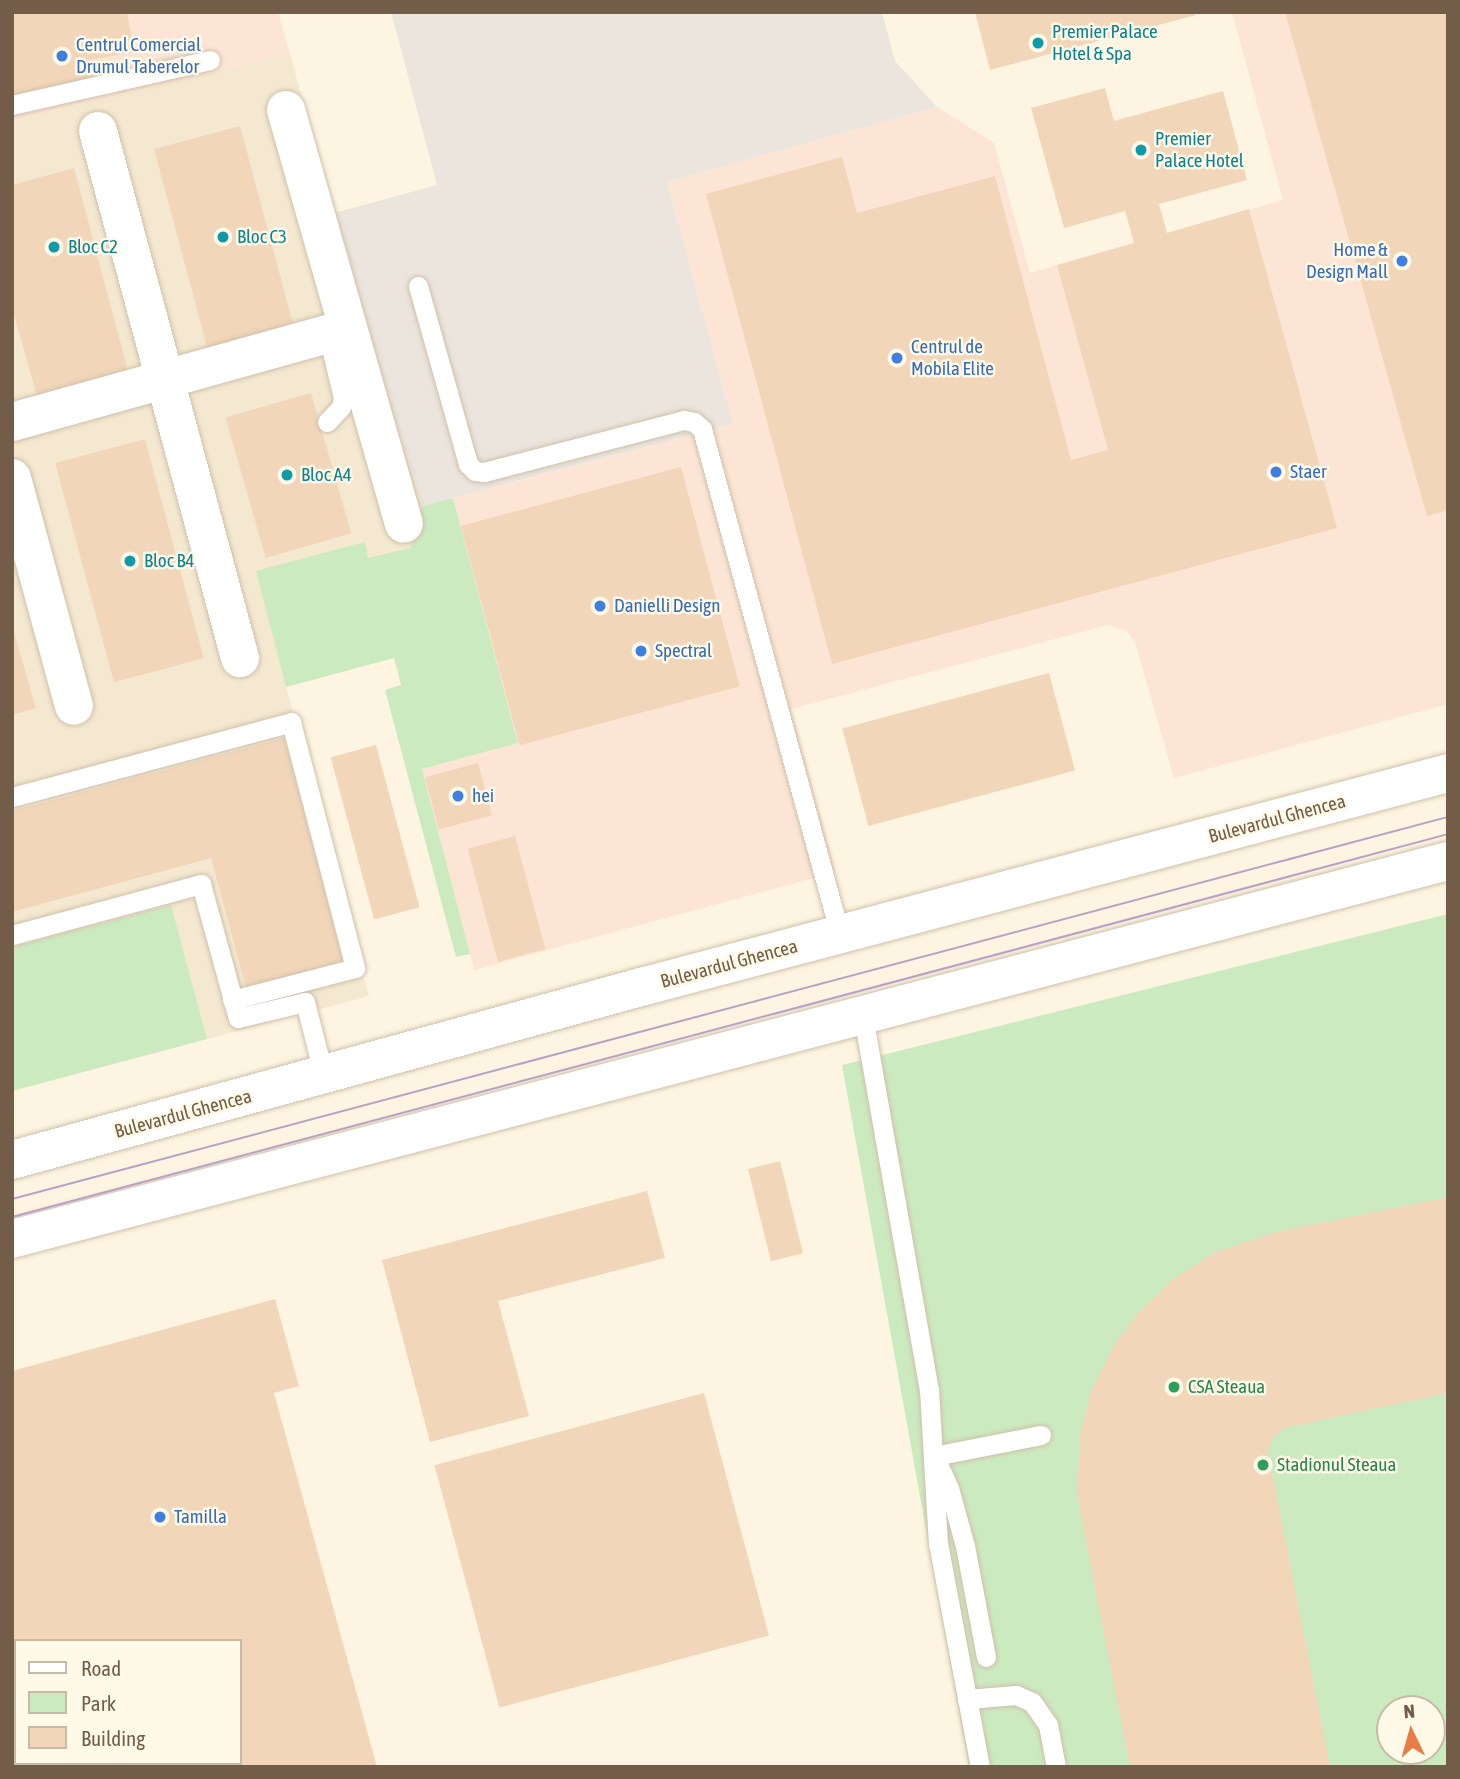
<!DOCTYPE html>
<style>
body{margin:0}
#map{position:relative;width:1460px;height:1779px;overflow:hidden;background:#fdf5e1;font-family:"Asap Condensed",sans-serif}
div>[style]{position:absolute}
.residential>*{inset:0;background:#f4e8d0}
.commercial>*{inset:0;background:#fde5d5}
.industrial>*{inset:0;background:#ebe5dd}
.green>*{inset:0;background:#cceac0}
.building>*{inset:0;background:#f2d6b9;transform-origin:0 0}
.roads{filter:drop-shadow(0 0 2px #d0c0ab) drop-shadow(0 0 2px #d0c0ab)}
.service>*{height:19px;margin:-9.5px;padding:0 9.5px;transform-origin:9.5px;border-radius:9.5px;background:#fff}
.minor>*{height:38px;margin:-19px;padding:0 19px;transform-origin:19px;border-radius:19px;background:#fff}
.secondary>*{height:38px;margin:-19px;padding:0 19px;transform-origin:19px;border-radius:19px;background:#fff}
.tram>*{height:2px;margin:-1px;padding:0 1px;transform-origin:1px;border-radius:1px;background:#b9a0c6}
.dots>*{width:19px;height:19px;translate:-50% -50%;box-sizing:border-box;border:4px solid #fff9e8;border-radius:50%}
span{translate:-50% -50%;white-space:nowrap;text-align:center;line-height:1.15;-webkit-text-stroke:5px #fff9e8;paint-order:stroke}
.culture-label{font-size:19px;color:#0d838f}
.left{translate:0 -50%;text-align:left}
.shop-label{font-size:19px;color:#366cbe}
.right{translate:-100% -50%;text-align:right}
.street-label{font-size:19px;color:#745d48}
.leisure-label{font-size:19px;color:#27864d}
.frame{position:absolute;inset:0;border:14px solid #745d48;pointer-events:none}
.legend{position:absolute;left:14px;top:1639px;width:228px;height:126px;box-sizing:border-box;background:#fff9e8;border:2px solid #c7bba8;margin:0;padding:9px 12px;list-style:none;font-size:21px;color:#745d48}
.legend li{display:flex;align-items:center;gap:14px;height:35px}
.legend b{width:35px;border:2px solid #c7bba8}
.north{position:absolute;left:1376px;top:1695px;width:70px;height:70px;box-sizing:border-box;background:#fff9e8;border:2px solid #c7bba8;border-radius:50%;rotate:355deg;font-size:19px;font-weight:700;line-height:28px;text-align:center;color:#745d48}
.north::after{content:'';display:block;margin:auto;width:24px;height:32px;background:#e97c44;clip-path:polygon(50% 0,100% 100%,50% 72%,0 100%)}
</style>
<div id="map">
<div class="residential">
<i style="clip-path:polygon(290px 54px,356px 295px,362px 294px,422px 506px,410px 548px,394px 657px,286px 687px,369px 996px,12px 1091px,12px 121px)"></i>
</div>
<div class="commercial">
<i style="clip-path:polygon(12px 12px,278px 12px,290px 54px,12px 121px)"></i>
<i style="clip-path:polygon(1232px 12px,1448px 12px,1448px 704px,1174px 778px,1135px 642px,1127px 631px,1108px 625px,791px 709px,836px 872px,474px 970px,422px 769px,518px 743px,453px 498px,733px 424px,667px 182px,937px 107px,994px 143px,1030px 273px,1283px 200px)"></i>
</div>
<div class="industrial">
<i style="clip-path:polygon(391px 12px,882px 12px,895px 61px,937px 107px,667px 182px,733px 424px,422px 506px,334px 213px,437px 185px)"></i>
</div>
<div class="green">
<i style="clip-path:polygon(453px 498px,518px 743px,422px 769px,470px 954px,456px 957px,385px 690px,401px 685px,394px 658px,286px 687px,256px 571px,365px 542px,368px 558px,410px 548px,422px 506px)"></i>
<i style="clip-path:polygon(171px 905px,207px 1039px,12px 1091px,12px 947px)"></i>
<i style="clip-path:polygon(evenodd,1448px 914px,1448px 1767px,969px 1767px,842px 1065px,1448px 914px,1390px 1709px,1432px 1709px,1432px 1751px,1390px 1751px,1390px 1709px)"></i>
</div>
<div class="building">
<i style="clip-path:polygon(12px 12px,127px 12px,134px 52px,90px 60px,93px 79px,12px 98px)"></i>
<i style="clip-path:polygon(975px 12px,1195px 12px,1196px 15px,990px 70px)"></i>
<i style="clip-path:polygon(1285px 12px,1448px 12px,1448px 510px,1427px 516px)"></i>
<i style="clip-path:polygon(1105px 88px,1114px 121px,1223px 91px,1247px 180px,1159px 204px,1167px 233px,1249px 209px,1337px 528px,832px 664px,706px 194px,842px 157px,857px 213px,995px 176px,1071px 460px,1108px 450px,1057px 265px,1134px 243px,1125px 211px,1064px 228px,1031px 108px)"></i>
<i style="left:240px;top:126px;width:207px;height:89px;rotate:75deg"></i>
<i style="clip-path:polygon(74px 168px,128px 371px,37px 396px,12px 308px,12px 185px)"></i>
<i style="left:311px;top:393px;width:146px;height:89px;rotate:74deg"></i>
<i style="left:145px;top:439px;width:227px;height:93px;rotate:75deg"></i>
<i style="left:681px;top:467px;width:227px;height:228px;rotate:75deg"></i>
<i style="clip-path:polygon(12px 626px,36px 708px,12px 715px)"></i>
<i style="left:1049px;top:673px;width:101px;height:214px;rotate:75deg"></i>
<i style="clip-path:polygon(284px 738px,344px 962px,246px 988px,211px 858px,12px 912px,12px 811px)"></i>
<i style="left:376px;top:745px;width:168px;height:47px;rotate:75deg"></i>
<i style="left:478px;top:763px;width:54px;height:55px;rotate:75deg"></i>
<i style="left:515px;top:836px;width:117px;height:49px;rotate:75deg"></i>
<i style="left:780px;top:1161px;width:95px;height:33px;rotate:76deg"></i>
<i style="clip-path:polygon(647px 1191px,665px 1258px,498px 1301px,529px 1416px,430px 1442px,382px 1260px)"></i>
<i style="clip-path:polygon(1448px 1197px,1448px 1393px,1283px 1428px,1272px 1439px,1268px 1452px,1330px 1767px,1130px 1767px,1077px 1495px,1080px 1436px,1091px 1392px,1115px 1344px,1138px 1313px,1172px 1280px,1214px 1253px,1276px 1232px)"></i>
<i style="clip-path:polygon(evenodd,275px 1299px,299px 1386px,274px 1393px,377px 1767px,12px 1767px,12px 1371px,275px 1299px,16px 1641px,240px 1641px,240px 1763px,16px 1763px,16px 1641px)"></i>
<i style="left:704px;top:1393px;width:251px;height:279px;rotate:75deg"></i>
</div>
<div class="roads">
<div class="service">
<i style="left:12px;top:105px;width:203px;rotate:-12.8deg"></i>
<i style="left:418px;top:286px;width:185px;rotate:74.3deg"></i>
<i style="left:468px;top:464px;width:10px;rotate:45deg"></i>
<i style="left:475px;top:471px;width:9px;rotate:6deg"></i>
<i style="left:484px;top:472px;width:207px;rotate:-14.6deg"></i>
<i style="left:684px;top:420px;width:10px;rotate:11deg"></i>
<i style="left:694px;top:422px;width:11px;rotate:41deg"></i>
<i style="left:702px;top:429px;width:524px;rotate:74.74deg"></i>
<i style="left:327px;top:422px;width:21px;rotate:-47deg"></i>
<i style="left:341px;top:407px;width:9px;rotate:-77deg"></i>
<i style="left:343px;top:398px;width:65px;rotate:-103.4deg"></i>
<i style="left:12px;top:797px;width:289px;rotate:-15deg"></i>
<i style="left:291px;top:722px;width:254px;rotate:75.4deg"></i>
<i style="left:355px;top:968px;width:127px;rotate:165.4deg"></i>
<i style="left:12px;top:935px;width:196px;rotate:-15.1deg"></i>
<i style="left:201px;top:884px;width:139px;rotate:74.6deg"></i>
<i style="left:238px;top:1018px;width:69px;rotate:-13.4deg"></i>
<i style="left:305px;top:1002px;width:76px;rotate:75.6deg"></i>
<i style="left:863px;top:1016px;width:379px;rotate:80deg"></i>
<i style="left:929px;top:1389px;width:154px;rotate:86.7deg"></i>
<i style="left:938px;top:1543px;width:228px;rotate:79.4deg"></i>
<i style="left:986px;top:1657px;width:113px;rotate:-100.7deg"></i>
<i style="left:965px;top:1546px;width:60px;rotate:-105.4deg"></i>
<i style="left:949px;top:1488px;width:35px;rotate:-115deg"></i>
<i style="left:934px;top:1456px;width:109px;rotate:-11.1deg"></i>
<i style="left:967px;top:1699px;width:49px;rotate:-4.7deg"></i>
<i style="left:1016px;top:1695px;width:17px;rotate:24deg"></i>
<i style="left:1032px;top:1702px;width:28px;rotate:55deg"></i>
<i style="left:1048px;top:1725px;width:43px;rotate:79.2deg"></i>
</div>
<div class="minor">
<i style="left:286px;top:110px;width:430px;rotate:74.1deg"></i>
<i style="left:98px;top:131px;width:546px;rotate:74.92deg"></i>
<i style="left:12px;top:422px;width:347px;rotate:-15.6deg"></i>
<i style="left:12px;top:478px;width:236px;rotate:74.8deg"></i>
</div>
<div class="secondary">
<i style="left:12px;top:1160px;width:652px;rotate:-15.38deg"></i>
<i style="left:641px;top:987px;width:835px;rotate:-14.85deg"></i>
<i style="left:12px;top:1239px;width:1485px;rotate:-14.75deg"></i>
</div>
</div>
<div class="tram">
<i style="left:12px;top:1199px;width:1486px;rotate:-14.9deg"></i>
<i style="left:12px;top:1217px;width:1486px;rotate:-14.93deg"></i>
</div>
<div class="dots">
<i style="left:1038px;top:43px;background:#0f9aa8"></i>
<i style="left:62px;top:56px;background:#3f7fe0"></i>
<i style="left:1141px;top:150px;background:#0f9aa8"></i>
<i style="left:223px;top:237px;background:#0f9aa8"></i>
<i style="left:54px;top:247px;background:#0f9aa8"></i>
<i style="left:1402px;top:261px;background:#3f7fe0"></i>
<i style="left:897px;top:358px;background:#3f7fe0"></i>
<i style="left:1276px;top:472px;background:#3f7fe0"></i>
<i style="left:287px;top:475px;background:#0f9aa8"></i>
<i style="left:130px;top:561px;background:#0f9aa8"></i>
<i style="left:600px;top:606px;background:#3f7fe0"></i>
<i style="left:641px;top:651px;background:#3f7fe0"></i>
<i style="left:458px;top:796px;background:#3f7fe0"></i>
<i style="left:1174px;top:1387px;background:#2e9e5b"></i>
<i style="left:1263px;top:1465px;background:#2e9e5b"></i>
<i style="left:160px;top:1517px;background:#3f7fe0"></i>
</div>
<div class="culture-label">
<span class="left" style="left:1052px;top:43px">Premier Palace<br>Hotel &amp; Spa</span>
<span class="left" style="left:1155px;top:150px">Premier<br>Palace Hotel</span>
<span class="left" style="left:237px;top:237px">Bloc C3</span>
<span class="left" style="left:68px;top:247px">Bloc C2</span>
<span class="left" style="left:301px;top:475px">Bloc A4</span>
<span class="left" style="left:144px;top:561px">Bloc B4</span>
</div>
<div class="shop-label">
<span class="left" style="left:76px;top:56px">Centrul Comercial<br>Drumul Taberelor</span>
<span class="right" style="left:1388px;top:261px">Home &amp;<br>Design Mall</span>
<span class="left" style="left:911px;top:358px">Centrul de<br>Mobila Elite</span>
<span class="left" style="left:1290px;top:472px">Staer</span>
<span class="left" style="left:614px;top:606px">Danielli Design</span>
<span class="left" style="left:655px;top:651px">Spectral</span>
<span class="left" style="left:472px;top:796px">hei</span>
<span class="left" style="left:174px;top:1517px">Tamilla</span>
</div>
<div class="street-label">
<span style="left:1277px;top:819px;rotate:-15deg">Bulevardul Ghencea</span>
<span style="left:729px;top:964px;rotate:-15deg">Bulevardul Ghencea</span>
<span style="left:183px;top:1114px;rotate:-15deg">Bulevardul Ghencea</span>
</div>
<div class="leisure-label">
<span class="left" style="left:1188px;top:1387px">CSA Steaua</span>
<span class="left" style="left:1277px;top:1465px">Stadionul Steaua</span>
</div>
<div class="frame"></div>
<ul class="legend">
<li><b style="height:9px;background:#fff"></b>Road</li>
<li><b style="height:19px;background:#cceac0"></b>Park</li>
<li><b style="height:19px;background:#f2d6b9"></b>Building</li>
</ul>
<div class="north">N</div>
</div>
